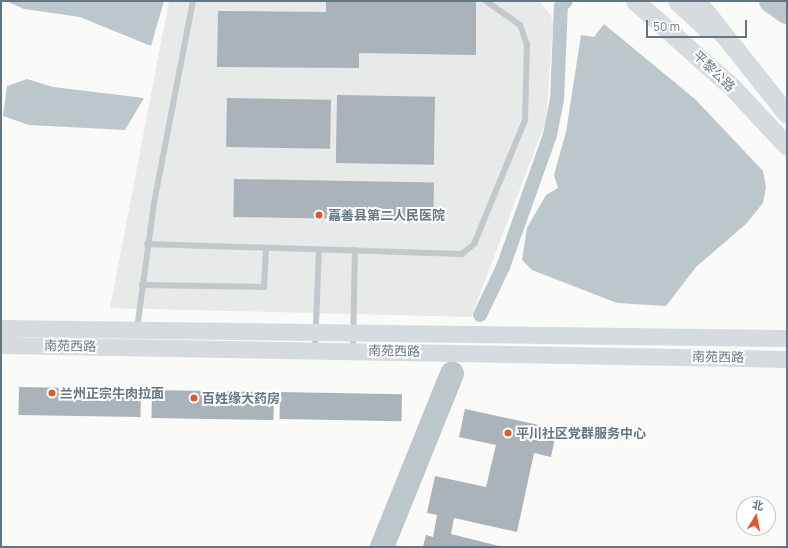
<!DOCTYPE html>
<meta charset="utf-8">
<style>
body{margin:0}
#map{position:relative;width:788px;height:548px;overflow:hidden;background:#fafaf8;font-family:Manrope,"Noto Sans SC",sans-serif}
div>[style]{position:absolute}
.built>*{inset:0;background:#e8e9e9}
.water>*{inset:0;background:#bbc7cb}
.canal>*{height:14px;margin:-7px;padding:0 7px;transform-origin:7px;border-radius:7px;background:#bbc7cb}
.river>*{height:24px;margin:-12px;padding:0 12px;transform-origin:12px;border-radius:12px;background:#bbc7cb}
.building>*{inset:0;background:#aab3b9;transform-origin:0 0}
.service>*{height:6px;margin:-3px;padding:0 3px;transform-origin:3px;border-radius:3px;background:#c3c8cc}
.secondary>*{height:17px;margin:-8.5px;padding:0 8.5px;transform-origin:8.5px;border-radius:8.5px;background:#d6dbdf}
.primary>*{height:19px;margin:-9.5px;padding:0 9.5px;transform-origin:9.5px;border-radius:9.5px;background:#d6dbdf}
.dots>*{width:11px;height:11px;translate:-50% -50%;box-sizing:border-box;border:2px solid #fff;border-radius:50%}
span{translate:-50% -50%;white-space:nowrap;text-align:center;line-height:1.15;-webkit-text-stroke:4px #fff;paint-order:stroke}
.street-label{font-size:13px;color:#657683}
.poi-label{font-size:13px;color:#657683;font-weight:700}
.left{translate:0 -50%;text-align:left}
.frame{position:absolute;inset:0;border:2px solid #657683;pointer-events:none}
.north{position:absolute;left:736px;top:496px;width:40px;height:40px;box-sizing:border-box;background:#fff;border:1px solid #c1c8cd;border-radius:50%;rotate:10deg;font-size:11px;font-weight:700;line-height:16px;text-align:center;color:#657683}
.north::after{content:'';display:block;margin:auto;width:14px;height:18px;background:#e4572e;clip-path:polygon(50% 0,100% 100%,50% 72%,0 100%)}
.scale{position:absolute;left:646px;top:20px;width:101px;height:18px;box-sizing:border-box;border:2px solid #657683;border-top:0;padding-left:5px;font-size:12px;line-height:14px;white-space:nowrap;color:#657683;-webkit-text-stroke:3px #fff;paint-order:stroke}
</style>
<div id="map">
<div class="built">
<i style="clip-path:polygon(169px 1px,539px 1px,551px 15px,553px 25px,546px 121px,471px 317px,110px 308px)"></i>
</div>
<div class="water">
<i style="clip-path:polygon(6px 1px,164px 1px,151px 46px,80px 17px,24px 9px)"></i>
<i style="clip-path:polygon(604px 24px,696px 100px,763px 171px,766px 187px,763px 203px,746px 224px,696px 267px,666px 306px,617px 303px,532px 270px,522px 260px,527px 228px,546px 195px,558px 188px,554px 175px,566px 132px,581px 35px,594px 37px)"></i>
<i style="clip-path:polygon(27px 79px,53px 87px,144px 98px,125px 130px,29px 125px,3px 116px,7px 86px)"></i>
</div>
<div class="canal">
<i style="left:480px;top:315px;width:53px;rotate:-64.4deg"></i>
<i style="left:503px;top:267px;width:140px;rotate:-70.4deg"></i>
<i style="left:550px;top:135px;width:36px;rotate:-79deg"></i>
<i style="left:557px;top:100px;width:94px;rotate:-87.6deg"></i>
<i style="left:561px;top:6px;width:7px;rotate:-45deg"></i>
</div>
<div class="river">
<i style="left:771px;top:1px;width:19px;rotate:35deg"></i>
<i style="left:382px;top:547px;width:187px;rotate:-68deg"></i>
</div>
<div class="building">
<i style="clip-path:polygon(326px 1px,476px 1px,476px 55px,359px 53px,359px 68px,217px 67px,218px 11px,326px 12px)"></i>
<i style="left:337px;top:95px;width:98px;height:68px;rotate:1deg"></i>
<i style="left:227px;top:98px;width:104px;height:49px;rotate:1deg"></i>
<i style="left:234px;top:179px;width:200px;height:38px;rotate:1deg"></i>
<i style="left:19px;top:387px;width:122px;height:28px;rotate:1deg"></i>
<i style="left:152px;top:390px;width:122px;height:28px;rotate:1deg"></i>
<i style="left:280px;top:392px;width:122px;height:27px;rotate:1deg"></i>
<i style="clip-path:polygon(465px 409px,557px 429px,551px 457px,534px 453px,517px 532px,454px 518px,451px 534px,503px 547px,423px 547px,426px 535px,433px 537px,437px 515px,427px 513px,435px 476px,486px 487px,496px 445px,459px 437px)"></i>
</div>
<div class="service">
<i style="left:147px;top:244px;width:315px;rotate:1.8deg"></i>
<i style="left:462px;top:254px;width:16px;rotate:-40deg"></i>
<i style="left:474px;top:244px;width:134px;rotate:-67.6deg"></i>
<i style="left:525px;top:120px;width:75px;rotate:-88.5deg"></i>
<i style="left:527px;top:45px;width:21px;rotate:-109deg"></i>
<i style="left:520px;top:25px;width:42px;rotate:-144.8deg"></i>
<i style="left:142px;top:285px;width:122px;rotate:0.9deg"></i>
<i style="left:264px;top:287px;width:38px;rotate:-87deg"></i>
<i style="left:137px;top:329px;width:127px;rotate:-82.3deg"></i>
<i style="left:154px;top:203px;width:206px;rotate:-79.1deg"></i>
<i style="left:315px;top:349px;width:98px;rotate:-87.7deg"></i>
<i style="left:353px;top:350px;width:100px;rotate:-88.9deg"></i>
</div>
<div class="secondary">
<i style="left:1px;top:328px;width:786px;rotate:0.73deg"></i>
<i style="left:1px;top:345px;width:786px;rotate:1.02deg"></i>
</div>
<div class="primary">
<i style="left:635px;top:1px;width:131px;rotate:41.6deg"></i>
<i style="left:733px;top:88px;width:79px;rotate:47deg"></i>
<i style="left:677px;top:1px;width:40px;rotate:43deg"></i>
<i style="left:697px;top:1px;width:144px;rotate:51.5deg"></i>
</div>
<div class="dots">
<i style="left:319px;top:215px;background:#e4572e"></i>
<i style="left:52px;top:393px;background:#e4572e"></i>
<i style="left:194px;top:398px;background:#e4572e"></i>
<i style="left:508px;top:433px;background:#e4572e"></i>
</div>
<div class="street-label">
<span style="left:714px;top:71px;rotate:44deg">平黎公路</span>
<span style="left:70px;top:346px;rotate:1deg">南苑西路</span>
<span style="left:394px;top:351px;rotate:1deg">南苑西路</span>
<span style="left:718px;top:357px;rotate:1deg">南苑西路</span>
</div>
<div class="poi-label">
<span class="left" style="left:328px;top:215px">嘉善县第二人民医院</span>
<span class="left" style="left:60px;top:393px">兰州正宗牛肉拉面</span>
<span class="left" style="left:202px;top:398px">百姓缘大药房</span>
<span class="left" style="left:516px;top:433px">平川社区党群服务中心</span>
</div>
<div class="frame"></div>
<div class="north">北</div>
<div class="scale">50 m</div>
</div>
